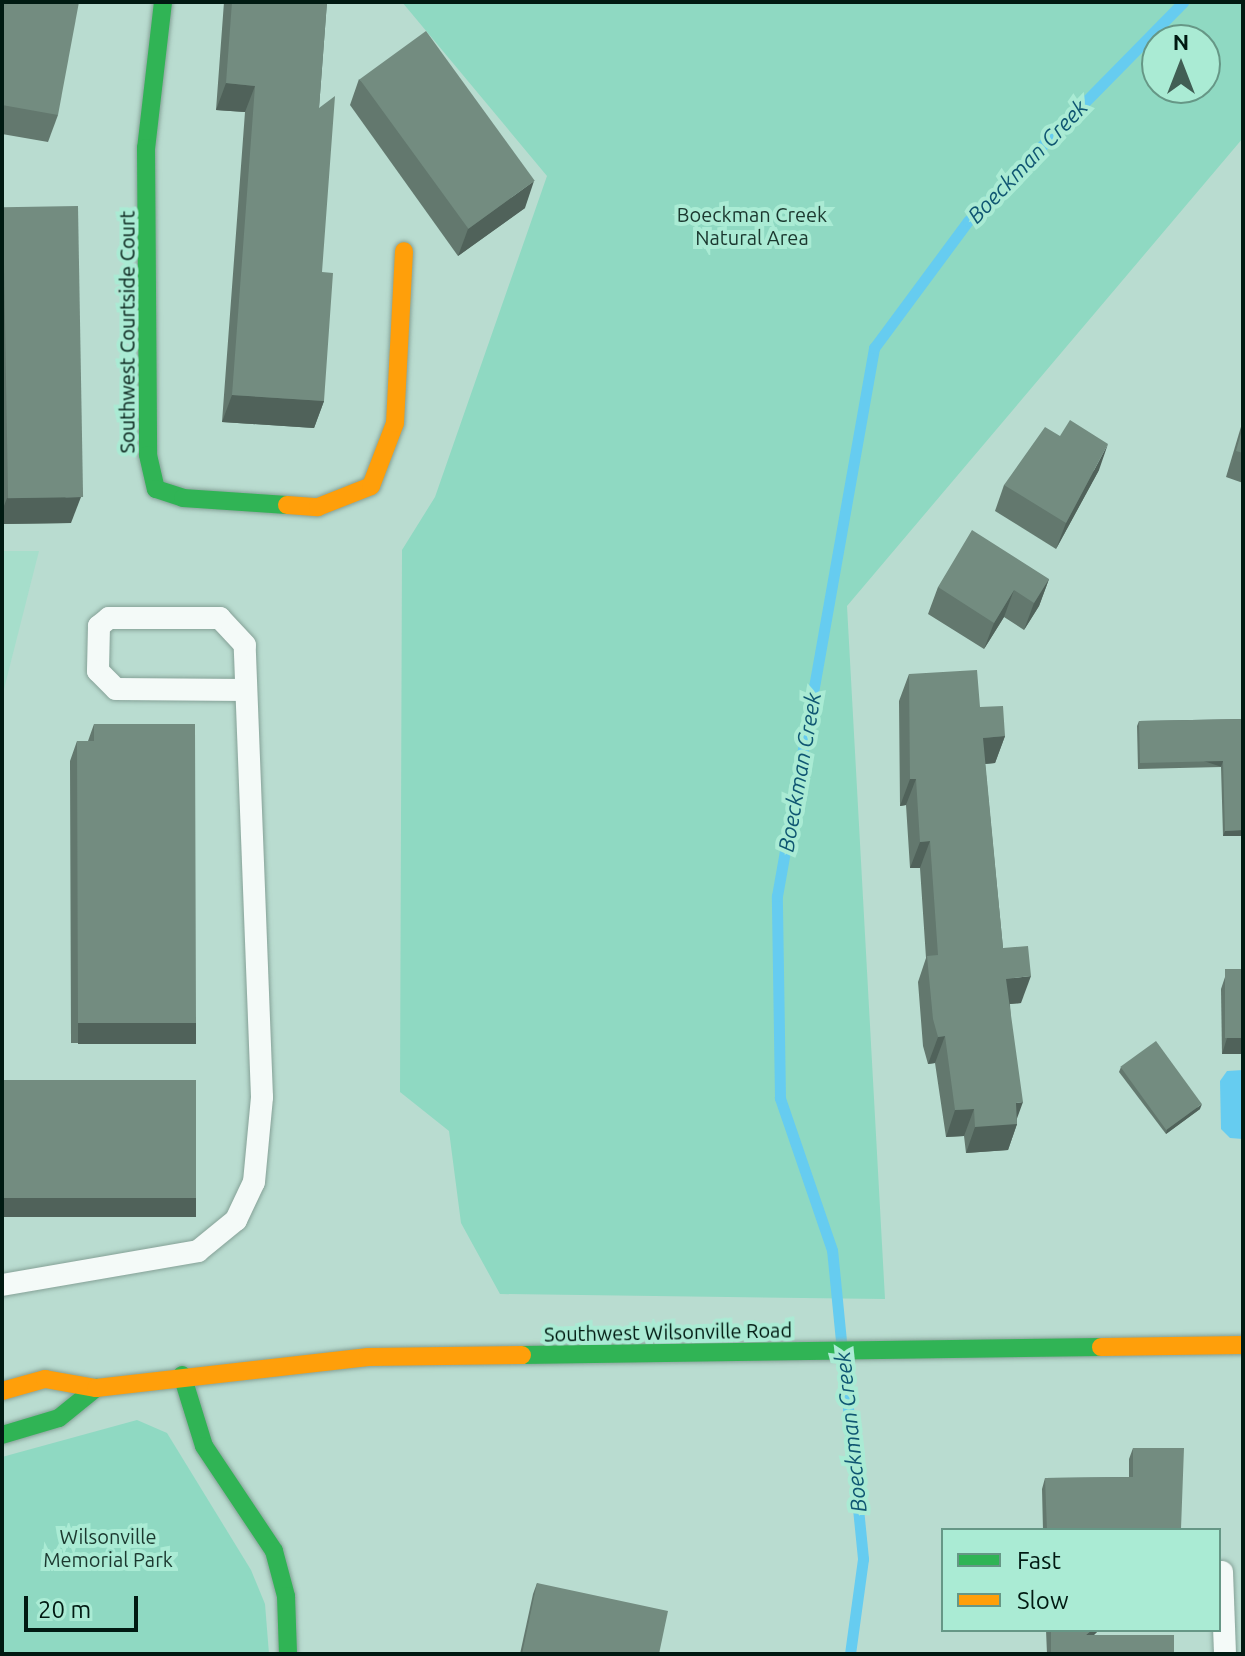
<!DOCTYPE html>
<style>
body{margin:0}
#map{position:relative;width:1245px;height:1656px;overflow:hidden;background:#b9dcd0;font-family:Ubuntu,sans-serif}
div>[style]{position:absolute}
.built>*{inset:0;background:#a6decb}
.green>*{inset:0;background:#8fd9c2}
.water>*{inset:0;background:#66ccf0}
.stream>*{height:11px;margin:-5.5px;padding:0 5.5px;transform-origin:5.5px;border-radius:5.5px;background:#66ccf0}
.roads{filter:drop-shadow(0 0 2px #85a197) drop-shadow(0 0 2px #85a197)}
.lane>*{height:22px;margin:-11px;padding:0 11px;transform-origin:11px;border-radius:11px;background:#f4faf8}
.fast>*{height:18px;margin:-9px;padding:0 9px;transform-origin:9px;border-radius:9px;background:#30b455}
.slow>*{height:18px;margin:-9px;padding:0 9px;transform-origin:9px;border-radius:9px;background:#ff9f0a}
.wall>*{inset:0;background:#63786e}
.shaded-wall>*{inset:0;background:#50625a;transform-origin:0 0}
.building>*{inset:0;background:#738c80;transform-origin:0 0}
span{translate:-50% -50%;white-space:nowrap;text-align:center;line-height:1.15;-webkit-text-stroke:8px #aaebd4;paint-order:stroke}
.park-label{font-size:20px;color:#1b382f}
.street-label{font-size:20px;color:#011a12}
.water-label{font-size:22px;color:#0f5672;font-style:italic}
.frame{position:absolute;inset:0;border:4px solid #011a12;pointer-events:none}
.legend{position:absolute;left:941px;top:1528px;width:280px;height:104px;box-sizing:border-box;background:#aaebd4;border:2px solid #669786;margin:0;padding:10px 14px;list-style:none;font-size:24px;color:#011a12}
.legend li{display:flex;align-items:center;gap:16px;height:40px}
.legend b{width:40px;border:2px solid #669786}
.north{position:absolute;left:1141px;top:24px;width:80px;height:80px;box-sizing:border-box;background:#aaebd4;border:2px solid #669786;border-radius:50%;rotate:0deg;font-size:22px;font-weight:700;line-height:32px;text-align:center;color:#011a12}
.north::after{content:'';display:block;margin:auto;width:28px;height:36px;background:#415e54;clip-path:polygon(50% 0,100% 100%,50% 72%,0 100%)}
.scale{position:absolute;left:24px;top:1596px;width:114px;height:36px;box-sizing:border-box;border:4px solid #011a12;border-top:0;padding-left:10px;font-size:24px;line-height:28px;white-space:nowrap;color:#011a12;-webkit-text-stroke:6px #aaebd4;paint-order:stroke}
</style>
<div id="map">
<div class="built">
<i style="clip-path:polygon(2px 551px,39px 551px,2px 697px)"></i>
</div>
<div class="green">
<i style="clip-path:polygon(evenodd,402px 2px,1243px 2px,1243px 138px,847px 606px,885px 1299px,500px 1294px,461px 1223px,449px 1131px,400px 1092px,402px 550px,435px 497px,547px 176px,402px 2px,1157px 40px,1205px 40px,1205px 88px,1157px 88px,1157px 40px)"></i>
<i style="clip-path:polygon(137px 1420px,167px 1433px,251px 1570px,265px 1604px,269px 1654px,2px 1654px,2px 1457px)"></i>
</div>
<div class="water">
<i style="clip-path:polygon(1243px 1070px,1243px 1139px,1230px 1138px,1221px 1129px,1220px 1081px,1227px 1071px)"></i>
</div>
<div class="stream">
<i style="left:841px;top:1341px;width:91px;rotate:-95.6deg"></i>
<i style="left:832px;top:1250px;width:161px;rotate:-108.9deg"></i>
<i style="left:780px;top:1098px;width:202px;rotate:-90.9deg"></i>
<i style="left:777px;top:896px;width:557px;rotate:-79.96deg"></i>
<i style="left:874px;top:348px;width:158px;rotate:-53.5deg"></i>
<i style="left:968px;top:221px;width:307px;rotate:-45.5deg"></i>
<i style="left:843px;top:1358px;width:202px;rotate:84.3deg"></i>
<i style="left:863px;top:1559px;width:96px;rotate:97.8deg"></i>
</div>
<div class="roads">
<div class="lane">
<i style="left:2px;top:1285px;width:199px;rotate:-9.8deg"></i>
<i style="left:198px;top:1251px;width:49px;rotate:-39.2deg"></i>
<i style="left:236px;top:1220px;width:42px;rotate:-64.7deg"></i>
<i style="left:254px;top:1182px;width:85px;rotate:-84.6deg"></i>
<i style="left:262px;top:1097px;width:452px;rotate:-92.2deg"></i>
<i style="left:245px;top:645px;width:37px;rotate:-133deg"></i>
<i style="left:220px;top:618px;width:111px;rotate:180deg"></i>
<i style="left:109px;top:618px;width:13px;rotate:141deg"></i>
<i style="left:99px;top:626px;width:45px;rotate:91.3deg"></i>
<i style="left:98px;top:671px;width:25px;rotate:45deg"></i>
<i style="left:116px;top:689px;width:130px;rotate:0.4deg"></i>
<i style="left:1222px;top:1572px;width:82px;rotate:87.9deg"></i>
</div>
<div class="fast">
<i style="left:163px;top:2px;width:147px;rotate:96.6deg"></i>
<i style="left:146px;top:148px;width:307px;rotate:89.6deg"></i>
<i style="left:148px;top:455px;width:35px;rotate:77deg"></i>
<i style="left:156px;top:489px;width:28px;rotate:18deg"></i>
<i style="left:183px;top:498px;width:104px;rotate:3.9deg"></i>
<i style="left:522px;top:1355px;width:579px;rotate:-0.79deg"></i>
<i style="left:182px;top:1375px;width:74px;rotate:72.8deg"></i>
<i style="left:204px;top:1446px;width:126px;rotate:56.3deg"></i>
<i style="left:274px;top:1551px;width:47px;rotate:75.1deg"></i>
<i style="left:286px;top:1596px;width:58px;rotate:88deg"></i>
<i style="left:2px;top:1435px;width:59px;rotate:-16.6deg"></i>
<i style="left:59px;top:1418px;width:48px;rotate:-39deg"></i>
</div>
<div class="slow">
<i style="left:287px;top:505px;width:31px;rotate:4deg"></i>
<i style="left:318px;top:507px;width:57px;rotate:-21.6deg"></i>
<i style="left:371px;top:486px;width:67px;rotate:-69.1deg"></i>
<i style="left:395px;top:423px;width:172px;rotate:-87deg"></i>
<i style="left:1101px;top:1347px;width:142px;rotate:-0.8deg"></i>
<i style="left:2px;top:1391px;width:45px;rotate:-15.6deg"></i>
<i style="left:45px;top:1379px;width:52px;rotate:10deg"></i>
<i style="left:96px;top:1388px;width:274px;rotate:-6.5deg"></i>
<i style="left:368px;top:1357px;width:154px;rotate:-0.7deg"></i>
</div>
</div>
<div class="wall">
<i style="clip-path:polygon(2px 2px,58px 115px,48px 142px,2px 134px)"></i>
<i style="clip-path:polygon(224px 2px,327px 2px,319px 108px,324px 401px,314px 428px,222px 422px,245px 112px,216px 110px)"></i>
<i style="clip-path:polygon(359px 79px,525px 208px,458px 256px,350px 105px)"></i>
<i style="clip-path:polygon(3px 207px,71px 523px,2px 524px,2px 211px)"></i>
<i style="clip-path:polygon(1243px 420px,1243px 483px,1226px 477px)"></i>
<i style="clip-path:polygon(1099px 470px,1056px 549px,995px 511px,1004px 485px)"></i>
<i style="clip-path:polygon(1049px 579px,1039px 606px,1024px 630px,1004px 617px,984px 649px,928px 614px,938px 587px)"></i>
<i style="clip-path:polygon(909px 674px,980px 707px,1005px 736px,995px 763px,985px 764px,1003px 948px,1021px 1003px,1010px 1004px,1017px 1124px,1008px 1150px,966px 1153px,964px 1136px,946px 1137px,935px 1063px,928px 1064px,923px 1046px,918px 982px,926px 958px,920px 868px,910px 868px,906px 805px,900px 806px,899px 701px)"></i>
<i style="clip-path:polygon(1243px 719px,1243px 836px,1223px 836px,1221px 767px,1138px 769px,1137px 726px,1139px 721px)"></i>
<i style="clip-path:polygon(94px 724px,196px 1023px,189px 1043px,71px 1043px,70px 761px,77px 741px,88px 741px)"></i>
<i style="clip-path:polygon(1226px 974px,1243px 1054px,1222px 1054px,1221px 989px)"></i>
<i style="clip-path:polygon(1121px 1067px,1200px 1109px,1166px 1134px,1119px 1072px)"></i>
<i style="clip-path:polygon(1133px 1448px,1180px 1530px,1043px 1530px,1042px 1489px,1045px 1478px,1129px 1477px,1129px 1459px)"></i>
<i style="clip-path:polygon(537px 1583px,659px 1654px,520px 1654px,533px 1594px)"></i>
<i style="clip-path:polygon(1046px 1630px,1099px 1630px,1094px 1635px,1174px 1654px,1047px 1654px)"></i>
</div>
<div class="shaded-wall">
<i style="clip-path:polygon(226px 83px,255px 86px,245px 112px,216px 110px)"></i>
<i style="clip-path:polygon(534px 181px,525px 208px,458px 256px,468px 229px)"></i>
<i style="clip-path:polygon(232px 395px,324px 401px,314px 428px,222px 422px)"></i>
<i style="clip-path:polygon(1108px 444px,1099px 470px,1056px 549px,1066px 523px)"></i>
<i style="clip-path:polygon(81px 497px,71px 523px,2px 524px,2px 511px,7px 498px)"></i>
<i style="clip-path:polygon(1049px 579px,1039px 606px,1024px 630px,1034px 603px)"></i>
<i style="clip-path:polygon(1014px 590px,1004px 617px,984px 649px,994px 623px)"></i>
<i style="clip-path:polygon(1005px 736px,995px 763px,973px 765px,983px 738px)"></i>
<i style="left:1223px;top:761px;width:6px;height:83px;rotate:108deg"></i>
<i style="clip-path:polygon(910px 779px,916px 779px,906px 805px,900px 806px)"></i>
<i style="clip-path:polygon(1243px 830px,1243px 836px,1223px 836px,1225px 831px)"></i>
<i style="clip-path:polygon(930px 841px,920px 868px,910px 868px,920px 842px)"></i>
<i style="clip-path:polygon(1031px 976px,1021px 1003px,997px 1005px,1006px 979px)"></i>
<i style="left:78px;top:1023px;width:118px;height:21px"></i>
<i style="clip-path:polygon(945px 1036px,935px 1063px,928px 1064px,938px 1037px)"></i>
<i style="clip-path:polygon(1227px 1038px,1243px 1038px,1243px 1054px,1222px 1054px)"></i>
<i style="clip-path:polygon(1023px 1102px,1015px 1124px,1017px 1124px,1008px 1150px,966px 1153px,975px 1127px,1016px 1103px)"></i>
<i style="clip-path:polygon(1202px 1104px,1200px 1109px,1166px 1134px,1167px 1129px)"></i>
<i style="clip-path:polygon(974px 1109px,964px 1136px,946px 1137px,955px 1110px)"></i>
<i style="left:2px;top:1198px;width:194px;height:19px"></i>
<i style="clip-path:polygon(1092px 1630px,1099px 1630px,1082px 1646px,1086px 1635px)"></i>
</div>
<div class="building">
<i style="clip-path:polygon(3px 2px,79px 2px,58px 115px,2px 105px)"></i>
<i style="clip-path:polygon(232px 2px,327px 2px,319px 108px,335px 96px,322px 272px,333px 273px,324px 401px,232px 395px,255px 86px,226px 83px)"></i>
<i style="left:426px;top:31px;width:185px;height:82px;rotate:54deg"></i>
<i style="left:78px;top:206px;width:291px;height:75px;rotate:89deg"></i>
<i style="clip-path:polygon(1070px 420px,1108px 444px,1066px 523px,1004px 485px,1045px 427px,1060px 436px)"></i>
<i style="clip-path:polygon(1243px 426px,1243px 453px,1236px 451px)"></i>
<i style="clip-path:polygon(972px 530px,1049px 579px,1034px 603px,1014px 590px,994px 623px,938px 587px)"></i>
<i style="clip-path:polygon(977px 670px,980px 707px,1003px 706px,1005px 736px,983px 738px,1003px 948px,1028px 946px,1031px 976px,1006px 979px,1023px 1102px,1016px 1103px,1017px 1124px,975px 1127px,974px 1109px,955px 1110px,945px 1036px,938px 1037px,933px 1019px,927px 956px,938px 955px,930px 841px,920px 842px,916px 779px,910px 779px,909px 674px)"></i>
<i style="clip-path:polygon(1243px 719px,1243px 830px,1225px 831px,1223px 761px,1140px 763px,1139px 721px)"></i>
<i style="clip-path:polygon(94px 724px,195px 724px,196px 1023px,78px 1023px,77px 741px,94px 741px)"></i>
<i style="left:1243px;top:969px;width:69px;height:18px;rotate:90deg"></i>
<i style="left:1156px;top:1041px;width:78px;height:44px;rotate:54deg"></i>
<i style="left:2px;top:1080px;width:194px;height:118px"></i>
<i style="clip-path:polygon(1133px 1448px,1184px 1448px,1181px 1529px,1171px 1529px,1171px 1530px,1047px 1530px,1045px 1478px,1133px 1477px)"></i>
<i style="clip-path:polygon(537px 1583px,668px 1611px,659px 1654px,522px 1654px)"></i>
<i style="clip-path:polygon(1051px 1630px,1092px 1630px,1086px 1635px,1174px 1635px,1174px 1654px,1051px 1654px)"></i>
</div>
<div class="park-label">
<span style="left:752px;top:226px">Boeckman Creek<br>Natural Area</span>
<span style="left:108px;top:1548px">Wilsonville<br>Memorial Park</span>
</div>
<div class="street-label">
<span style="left:127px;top:332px;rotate:-90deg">Southwest Courtside Court</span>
<span style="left:668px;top:1332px;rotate:-1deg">Southwest Wilsonville Road</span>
</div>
<div class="water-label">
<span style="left:1027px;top:161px;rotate:-46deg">Boeckman Creek</span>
<span style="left:799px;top:772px;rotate:-80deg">Boeckman Creek</span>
<span style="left:850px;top:1432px;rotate:-96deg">Boeckman Creek</span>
</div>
<div class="frame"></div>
<ul class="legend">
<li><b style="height:10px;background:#30b455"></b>Fast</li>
<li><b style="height:10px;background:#ff9f0a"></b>Slow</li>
</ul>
<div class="north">N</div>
<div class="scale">20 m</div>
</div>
